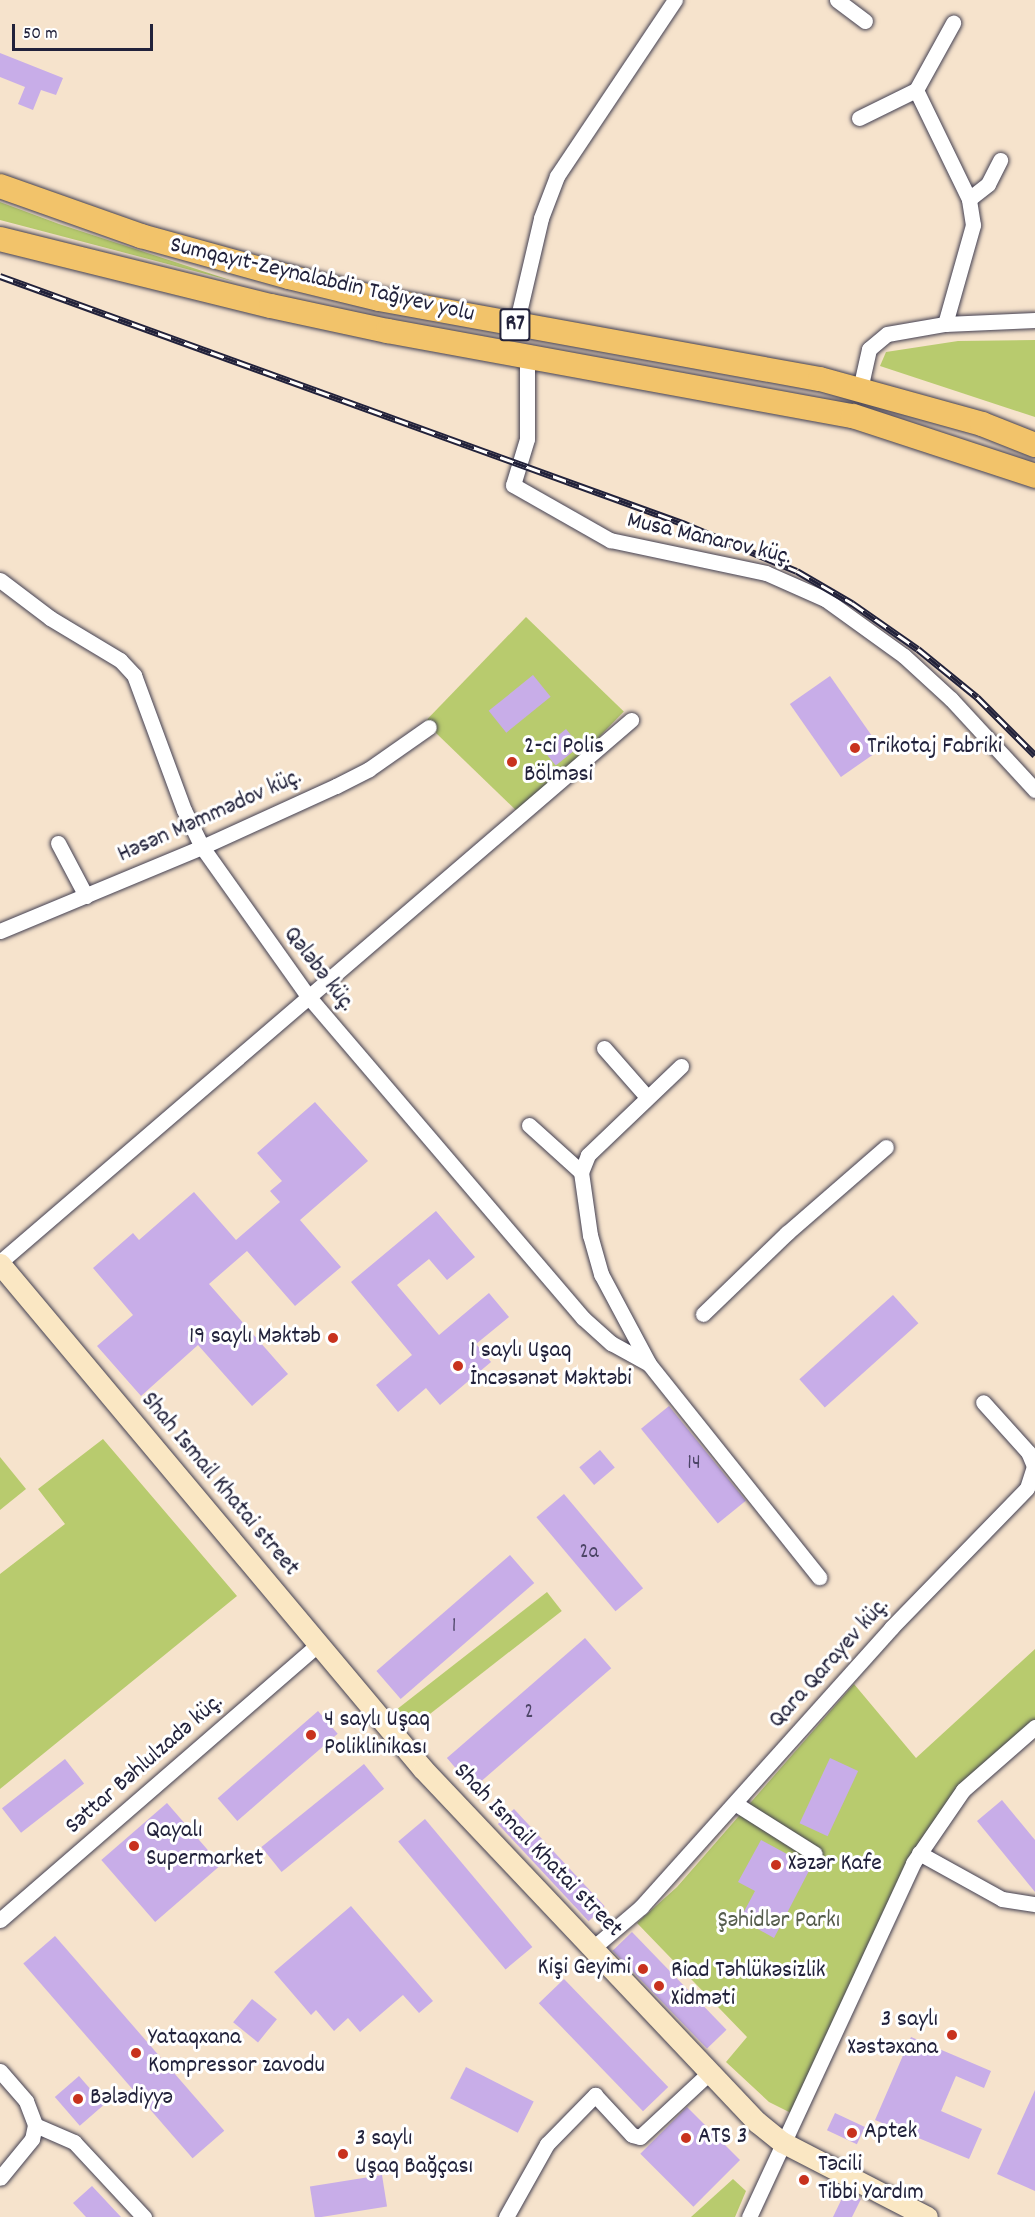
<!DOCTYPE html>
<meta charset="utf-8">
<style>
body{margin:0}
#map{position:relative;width:1035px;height:2217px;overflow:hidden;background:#f6e3cc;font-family:Dekko,sans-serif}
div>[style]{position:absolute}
.green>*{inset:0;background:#b8cb6e;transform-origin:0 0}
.building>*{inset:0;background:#c8ade8;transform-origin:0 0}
.roads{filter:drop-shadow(0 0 2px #423f51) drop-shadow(0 0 2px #423f51)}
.street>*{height:15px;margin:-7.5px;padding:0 7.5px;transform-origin:7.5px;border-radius:7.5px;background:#fff}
.secondary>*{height:21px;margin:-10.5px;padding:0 10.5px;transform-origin:10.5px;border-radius:10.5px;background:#fae7c3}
.primary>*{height:24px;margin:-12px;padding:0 12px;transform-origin:12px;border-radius:12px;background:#f2c36a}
.rail>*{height:7px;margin-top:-3.5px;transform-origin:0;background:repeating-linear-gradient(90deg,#fff 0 14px,#22223b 0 28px);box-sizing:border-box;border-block:2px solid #22223b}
.dots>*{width:16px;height:16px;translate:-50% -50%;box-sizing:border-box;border:3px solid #fff;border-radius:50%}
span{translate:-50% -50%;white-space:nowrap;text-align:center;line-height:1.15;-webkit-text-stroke:6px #fff;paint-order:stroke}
.number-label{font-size:21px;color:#4c4566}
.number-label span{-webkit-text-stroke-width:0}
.shield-label span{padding:2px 4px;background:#fff;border:2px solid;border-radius:4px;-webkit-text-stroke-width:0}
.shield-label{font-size:22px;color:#22223b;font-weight:700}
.street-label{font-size:24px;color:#22223b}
.poi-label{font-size:24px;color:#22223b}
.left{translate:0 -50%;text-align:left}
.right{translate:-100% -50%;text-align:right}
.park-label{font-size:24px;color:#565d4d}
.scale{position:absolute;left:12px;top:24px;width:141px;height:27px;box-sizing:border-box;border:3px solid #22223b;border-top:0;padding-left:8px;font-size:18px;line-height:21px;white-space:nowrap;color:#22223b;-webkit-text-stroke:4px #fff;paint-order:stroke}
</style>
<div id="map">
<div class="green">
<i style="clip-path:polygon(0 202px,59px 224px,236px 282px,0 220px)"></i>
<i style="clip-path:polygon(1035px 340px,1035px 417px,880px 366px,886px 352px,958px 341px)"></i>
<i style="left:526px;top:617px;width:136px;height:146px;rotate:44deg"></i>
<i style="clip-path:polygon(103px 1439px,237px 1596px,0 1789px,0 1574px,65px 1524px,38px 1489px)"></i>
<i style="clip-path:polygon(0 1457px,26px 1489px,0 1510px)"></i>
<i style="left:547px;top:1592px;width:24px;height:190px;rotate:52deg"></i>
<i style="clip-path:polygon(1035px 1649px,1035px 1727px,938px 1824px,793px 2114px,769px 2102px,726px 2062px,747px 2037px,637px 1923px,677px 1887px,854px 1684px,916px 1758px)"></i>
<i style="clip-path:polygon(733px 2179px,746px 2191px,735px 2217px,691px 2217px)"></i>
</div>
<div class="building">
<i style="clip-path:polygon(0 53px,63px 78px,56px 95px,41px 90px,33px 110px,18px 104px,25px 87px,0 77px)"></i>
<i style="left:533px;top:675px;width:28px;height:57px;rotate:51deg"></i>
<i style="left:830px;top:676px;width:89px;height:49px;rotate:55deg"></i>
<i style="left:566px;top:729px;width:22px;height:31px;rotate:51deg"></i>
<i style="clip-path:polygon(315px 1102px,368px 1161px,300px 1220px,341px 1267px,295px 1306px,247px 1251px,209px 1284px,288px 1374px,252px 1406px,198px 1345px,141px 1396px,97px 1346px,133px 1315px,93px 1268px,133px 1233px,139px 1240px,194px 1192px,236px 1240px,280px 1202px,270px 1191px,282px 1181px,257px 1153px)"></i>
<i style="clip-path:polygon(436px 1211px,475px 1257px,447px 1280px,429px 1259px,397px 1285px,439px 1335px,489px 1293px,509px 1317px,476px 1344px,491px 1362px,440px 1405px,426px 1388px,398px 1412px,376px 1385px,412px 1355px,351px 1282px)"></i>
<i style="left:893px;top:1295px;width:38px;height:126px;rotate:48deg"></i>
<i style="left:669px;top:1406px;width:122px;height:36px;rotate:51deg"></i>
<i style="left:600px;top:1450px;width:23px;height:27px;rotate:50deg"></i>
<i style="left:564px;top:1494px;width:123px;height:36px;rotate:50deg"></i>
<i style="left:510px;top:1555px;width:37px;height:177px;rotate:49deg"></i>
<i style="left:585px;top:1638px;width:40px;height:183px;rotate:49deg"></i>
<i style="left:318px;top:1711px;width:30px;height:133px;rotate:49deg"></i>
<i style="left:830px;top:1758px;width:31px;height:72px;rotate:25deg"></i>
<i style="left:65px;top:1759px;width:31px;height:80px;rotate:52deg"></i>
<i style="left:364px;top:1764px;width:32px;height:132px;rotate:51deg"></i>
<i style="clip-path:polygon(1002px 1800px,1035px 1840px,1035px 1892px,977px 1821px)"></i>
<i style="left:167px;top:1803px;width:82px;height:87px;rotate:49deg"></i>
<i style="left:514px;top:1809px;width:133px;height:22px;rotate:47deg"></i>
<i style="left:425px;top:1819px;width:167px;height:35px;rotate:50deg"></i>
<i style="clip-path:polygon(761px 1840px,811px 1867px,774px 1938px,740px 1919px,755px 1891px,738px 1882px)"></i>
<i style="clip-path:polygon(351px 1906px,433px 2001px,419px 2013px,403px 1995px,360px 2032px,348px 2018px,334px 2031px,316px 2010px,311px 2015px,274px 1972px)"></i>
<i style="left:632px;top:1932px;width:136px;height:27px;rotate:46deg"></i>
<i style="left:55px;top:1936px;width:258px;height:42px;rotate:49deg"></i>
<i style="left:564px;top:1979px;width:150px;height:35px;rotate:46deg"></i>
<i style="left:252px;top:1999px;width:32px;height:30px;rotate:39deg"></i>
<i style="clip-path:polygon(911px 2037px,991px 2071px,984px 2088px,956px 2076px,941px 2111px,982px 2129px,969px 2159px,875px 2120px)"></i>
<i style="left:466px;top:2067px;width:76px;height:35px;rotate:27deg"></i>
<i style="left:79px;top:2076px;width:38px;height:32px;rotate:49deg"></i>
<i style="clip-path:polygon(1035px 2090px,1035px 2191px,997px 2174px)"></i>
<i style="left:687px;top:2107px;width:75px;height:66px;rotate:45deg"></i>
<i style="left:835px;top:2113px;width:33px;height:19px;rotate:25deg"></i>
<i style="left:382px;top:2175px;width:32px;height:73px;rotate:81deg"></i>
<i style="clip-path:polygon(92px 2186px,121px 2217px,86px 2217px,73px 2203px)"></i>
<i style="clip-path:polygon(845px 2192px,861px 2199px,852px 2217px,833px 2217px)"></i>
</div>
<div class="roads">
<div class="street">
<i style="left:837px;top:0;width:35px;rotate:37deg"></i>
<i style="left:859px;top:118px;width:64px;rotate:-26.2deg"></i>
<i style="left:969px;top:199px;width:24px;rotate:-38deg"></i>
<i style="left:988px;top:184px;width:27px;rotate:-63deg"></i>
<i style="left:945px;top:324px;width:103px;rotate:-74.2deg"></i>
<i style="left:973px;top:225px;width:26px;rotate:-99deg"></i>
<i style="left:969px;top:199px;width:121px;rotate:-115.9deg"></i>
<i style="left:916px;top:90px;width:77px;rotate:-61.1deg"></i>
<i style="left:516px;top:325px;width:110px;rotate:-76.8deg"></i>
<i style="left:541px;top:218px;width:45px;rotate:-69.1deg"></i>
<i style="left:557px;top:176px;width:212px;rotate:-56.2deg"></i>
<i style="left:527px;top:355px;width:84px;rotate:90deg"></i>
<i style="left:527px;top:439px;width:48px;rotate:106.9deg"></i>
<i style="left:513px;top:485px;width:112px;rotate:29.6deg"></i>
<i style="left:610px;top:540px;width:159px;rotate:11.9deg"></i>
<i style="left:766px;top:573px;width:64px;rotate:23.8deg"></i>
<i style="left:825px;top:599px;width:97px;rotate:35.8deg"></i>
<i style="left:904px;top:656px;width:64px;rotate:42.5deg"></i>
<i style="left:951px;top:699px;width:124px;rotate:47.3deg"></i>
<i style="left:860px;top:389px;width:41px;rotate:-77.3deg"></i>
<i style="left:869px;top:349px;width:23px;rotate:-40deg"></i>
<i style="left:887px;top:334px;width:59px;rotate:-9.8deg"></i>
<i style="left:945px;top:324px;width:90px;rotate:-2.5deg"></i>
<i style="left:0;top:580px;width:63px;rotate:37.2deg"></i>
<i style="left:50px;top:618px;width:82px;rotate:31deg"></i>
<i style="left:120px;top:660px;width:21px;rotate:47deg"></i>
<i style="left:134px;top:675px;width:144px;rotate:69.7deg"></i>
<i style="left:184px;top:810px;width:41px;rotate:64.1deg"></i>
<i style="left:202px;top:847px;width:183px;rotate:54.6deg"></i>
<i style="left:308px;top:996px;width:423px;rotate:49.5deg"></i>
<i style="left:583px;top:1318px;width:38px;rotate:42deg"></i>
<i style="left:611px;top:1343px;width:43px;rotate:28.9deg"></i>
<i style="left:58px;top:843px;width:60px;rotate:62.2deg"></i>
<i style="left:0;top:931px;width:219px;rotate:-22.6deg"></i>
<i style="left:202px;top:847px;width:147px;rotate:-24.5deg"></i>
<i style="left:336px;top:786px;width:37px;rotate:-27deg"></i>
<i style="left:369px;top:769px;width:73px;rotate:-35deg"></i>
<i style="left:604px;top:1048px;width:65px;rotate:48.7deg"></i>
<i style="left:681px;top:1066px;width:129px;rotate:136.3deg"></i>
<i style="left:588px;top:1155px;width:18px;rotate:112deg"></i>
<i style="left:581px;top:1172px;width:64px;rotate:81.9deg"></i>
<i style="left:590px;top:1235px;width:41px;rotate:74.2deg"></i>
<i style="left:601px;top:1274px;width:102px;rotate:61.9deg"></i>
<i style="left:649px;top:1364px;width:273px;rotate:51.4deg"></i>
<i style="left:529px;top:1125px;width:70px;rotate:42.1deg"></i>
<i style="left:0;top:1262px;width:832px;rotate:-40.66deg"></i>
<i style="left:703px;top:1314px;width:117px;rotate:-44deg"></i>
<i style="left:787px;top:1233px;width:131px;rotate:-41deg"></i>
<i style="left:736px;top:1804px;width:93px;rotate:32.3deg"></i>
<i style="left:919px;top:1853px;width:95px;rotate:29deg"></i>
<i style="left:1002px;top:1899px;width:33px;rotate:9deg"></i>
<i style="left:0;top:1920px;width:422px;rotate:-40.9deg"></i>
<i style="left:594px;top:1947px;width:62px;rotate:-40.4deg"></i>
<i style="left:641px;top:1907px;width:375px;rotate:-48.1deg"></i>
<i style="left:891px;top:1628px;width:195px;rotate:-45.8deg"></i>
<i style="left:1027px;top:1488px;width:23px;rotate:-72deg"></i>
<i style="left:1034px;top:1466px;width:15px;rotate:-113deg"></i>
<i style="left:1028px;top:1452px;width:67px;rotate:-132deg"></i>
<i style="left:0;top:2071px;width:40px;rotate:49deg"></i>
<i style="left:26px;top:2101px;width:26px;rotate:69deg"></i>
<i style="left:35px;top:2125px;width:14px;rotate:102deg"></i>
<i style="left:32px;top:2139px;width:50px;rotate:129.4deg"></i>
<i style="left:35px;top:2125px;width:43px;rotate:23.6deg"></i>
<i style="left:74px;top:2142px;width:103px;rotate:47deg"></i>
<i style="left:506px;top:2217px;width:84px;rotate:-60.7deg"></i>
<i style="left:547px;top:2144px;width:69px;rotate:-45.6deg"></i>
<i style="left:595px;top:2095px;width:54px;rotate:47.2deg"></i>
<i style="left:632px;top:2135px;width:8px;rotate:14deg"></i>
<i style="left:640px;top:2137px;width:96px;rotate:-42.9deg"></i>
<i style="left:749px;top:2217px;width:390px;rotate:-65.1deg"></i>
<i style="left:913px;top:1863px;width:88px;rotate:-55.6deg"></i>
<i style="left:963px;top:1790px;width:96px;rotate:-41.2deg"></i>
</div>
<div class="secondary">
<i style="left:0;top:1264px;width:659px;rotate:50.05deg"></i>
<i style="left:423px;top:1769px;width:486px;rotate:46.6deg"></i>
<i style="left:757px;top:2122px;width:32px;rotate:39deg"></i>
<i style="left:782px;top:2142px;width:163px;rotate:27.3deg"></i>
</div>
<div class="primary">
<i style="left:0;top:186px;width:150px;rotate:19.5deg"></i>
<i style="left:141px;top:236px;width:154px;rotate:15.5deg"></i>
<i style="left:289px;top:277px;width:93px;rotate:13.7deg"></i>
<i style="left:379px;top:299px;width:448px;rotate:10.3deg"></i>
<i style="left:820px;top:379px;width:168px;rotate:15.5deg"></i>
<i style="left:982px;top:424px;width:57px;rotate:21.6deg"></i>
<i style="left:0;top:239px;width:279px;rotate:13.9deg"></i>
<i style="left:271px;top:306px;width:120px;rotate:12.1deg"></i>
<i style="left:388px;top:331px;width:473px;rotate:10.4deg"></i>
<i style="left:853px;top:416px;width:192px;rotate:18.2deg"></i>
</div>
</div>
<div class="rail">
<i style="left:0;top:276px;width:729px;rotate:19.9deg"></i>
<i style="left:685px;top:524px;width:121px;rotate:22.8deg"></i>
<i style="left:797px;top:571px;width:64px;rotate:30.2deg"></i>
<i style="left:852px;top:603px;width:80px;rotate:34.9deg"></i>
<i style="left:918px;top:649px;width:76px;rotate:39.1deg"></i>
<i style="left:977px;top:697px;width:82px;rotate:45deg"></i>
</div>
<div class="dots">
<i style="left:855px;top:748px;background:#c8321e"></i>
<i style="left:512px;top:762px;background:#c8321e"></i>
<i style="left:333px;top:1338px;background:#c8321e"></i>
<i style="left:458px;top:1366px;background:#c8321e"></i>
<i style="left:311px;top:1735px;background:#c8321e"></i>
<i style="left:134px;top:1846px;background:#c8321e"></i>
<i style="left:776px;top:1865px;background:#c8321e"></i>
<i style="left:643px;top:1969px;background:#c8321e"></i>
<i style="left:659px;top:1986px;background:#c8321e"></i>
<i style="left:952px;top:2035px;background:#c8321e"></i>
<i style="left:136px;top:2053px;background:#c8321e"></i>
<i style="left:78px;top:2099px;background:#c8321e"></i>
<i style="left:852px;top:2133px;background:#c8321e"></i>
<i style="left:686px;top:2138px;background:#c8321e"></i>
<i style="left:343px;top:2154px;background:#c8321e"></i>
<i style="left:804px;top:2180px;background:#c8321e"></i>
</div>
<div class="number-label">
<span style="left:694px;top:1464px">14</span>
<span style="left:589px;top:1553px">2a</span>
<span style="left:454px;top:1627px">1</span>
<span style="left:529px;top:1713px">2</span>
</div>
<div class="shield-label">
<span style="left:515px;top:325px">R7</span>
</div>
<div class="street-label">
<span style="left:322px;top:281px;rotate:13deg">Sumqayıt-Zeynalabdin Tağıyev yolu</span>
<span style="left:709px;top:540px;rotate:13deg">Musa Manarov küç.</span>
<span style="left:210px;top:817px;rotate:-24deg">Həsən Məmmədov küç.</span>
<span style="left:318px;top:970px;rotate:52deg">Qələbə küç.</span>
<span style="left:219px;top:1485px;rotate:50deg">Shah Ismail Khatai street</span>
<span style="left:830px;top:1664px;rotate:-48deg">Qara Qarayev küç.</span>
<span style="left:145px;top:1765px;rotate:-41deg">Səttar Bəhlulzadə küç.</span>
<span style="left:537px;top:1851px;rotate:46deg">Shah Ismail Khatai street</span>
</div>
<div class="poi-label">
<span class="left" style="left:524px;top:762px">2-ci Polis<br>Bölməsi</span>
<span class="left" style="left:867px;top:748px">Trikotaj Fabriki</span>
<span class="right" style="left:321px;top:1338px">19 saylı Məktəb</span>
<span class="left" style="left:470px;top:1366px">1 saylı Uşaq<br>İncəsənət Məktəbi</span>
<span class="left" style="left:324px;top:1735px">4 saylı Uşaq<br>Poliklinikası</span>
<span class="left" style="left:146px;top:1846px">Qayalı<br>Supermarket</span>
<span class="left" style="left:788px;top:1865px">Xəzər Kafe</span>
<span class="right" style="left:631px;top:1969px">Kişi Geyimi</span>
<span class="left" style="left:671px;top:1986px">Riad Təhlükəsizlik<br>Xidməti</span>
<span class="right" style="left:938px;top:2035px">3 saylı<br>Xəstəxana</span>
<span class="left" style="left:148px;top:2053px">Yataqxana<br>Kompressor zavodu</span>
<span class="left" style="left:90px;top:2099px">Bələdiyyə</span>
<span class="left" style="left:864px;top:2133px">Aptek</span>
<span class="left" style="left:698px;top:2138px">ATS 3</span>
<span class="left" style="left:355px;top:2154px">3 saylı<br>Uşaq Bağçası</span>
<span class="left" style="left:818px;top:2180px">Təcili<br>Tibbi Yardım</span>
</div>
<div class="park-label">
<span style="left:779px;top:1922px">Şəhidlər Parkı</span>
</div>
<div class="scale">50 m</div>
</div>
